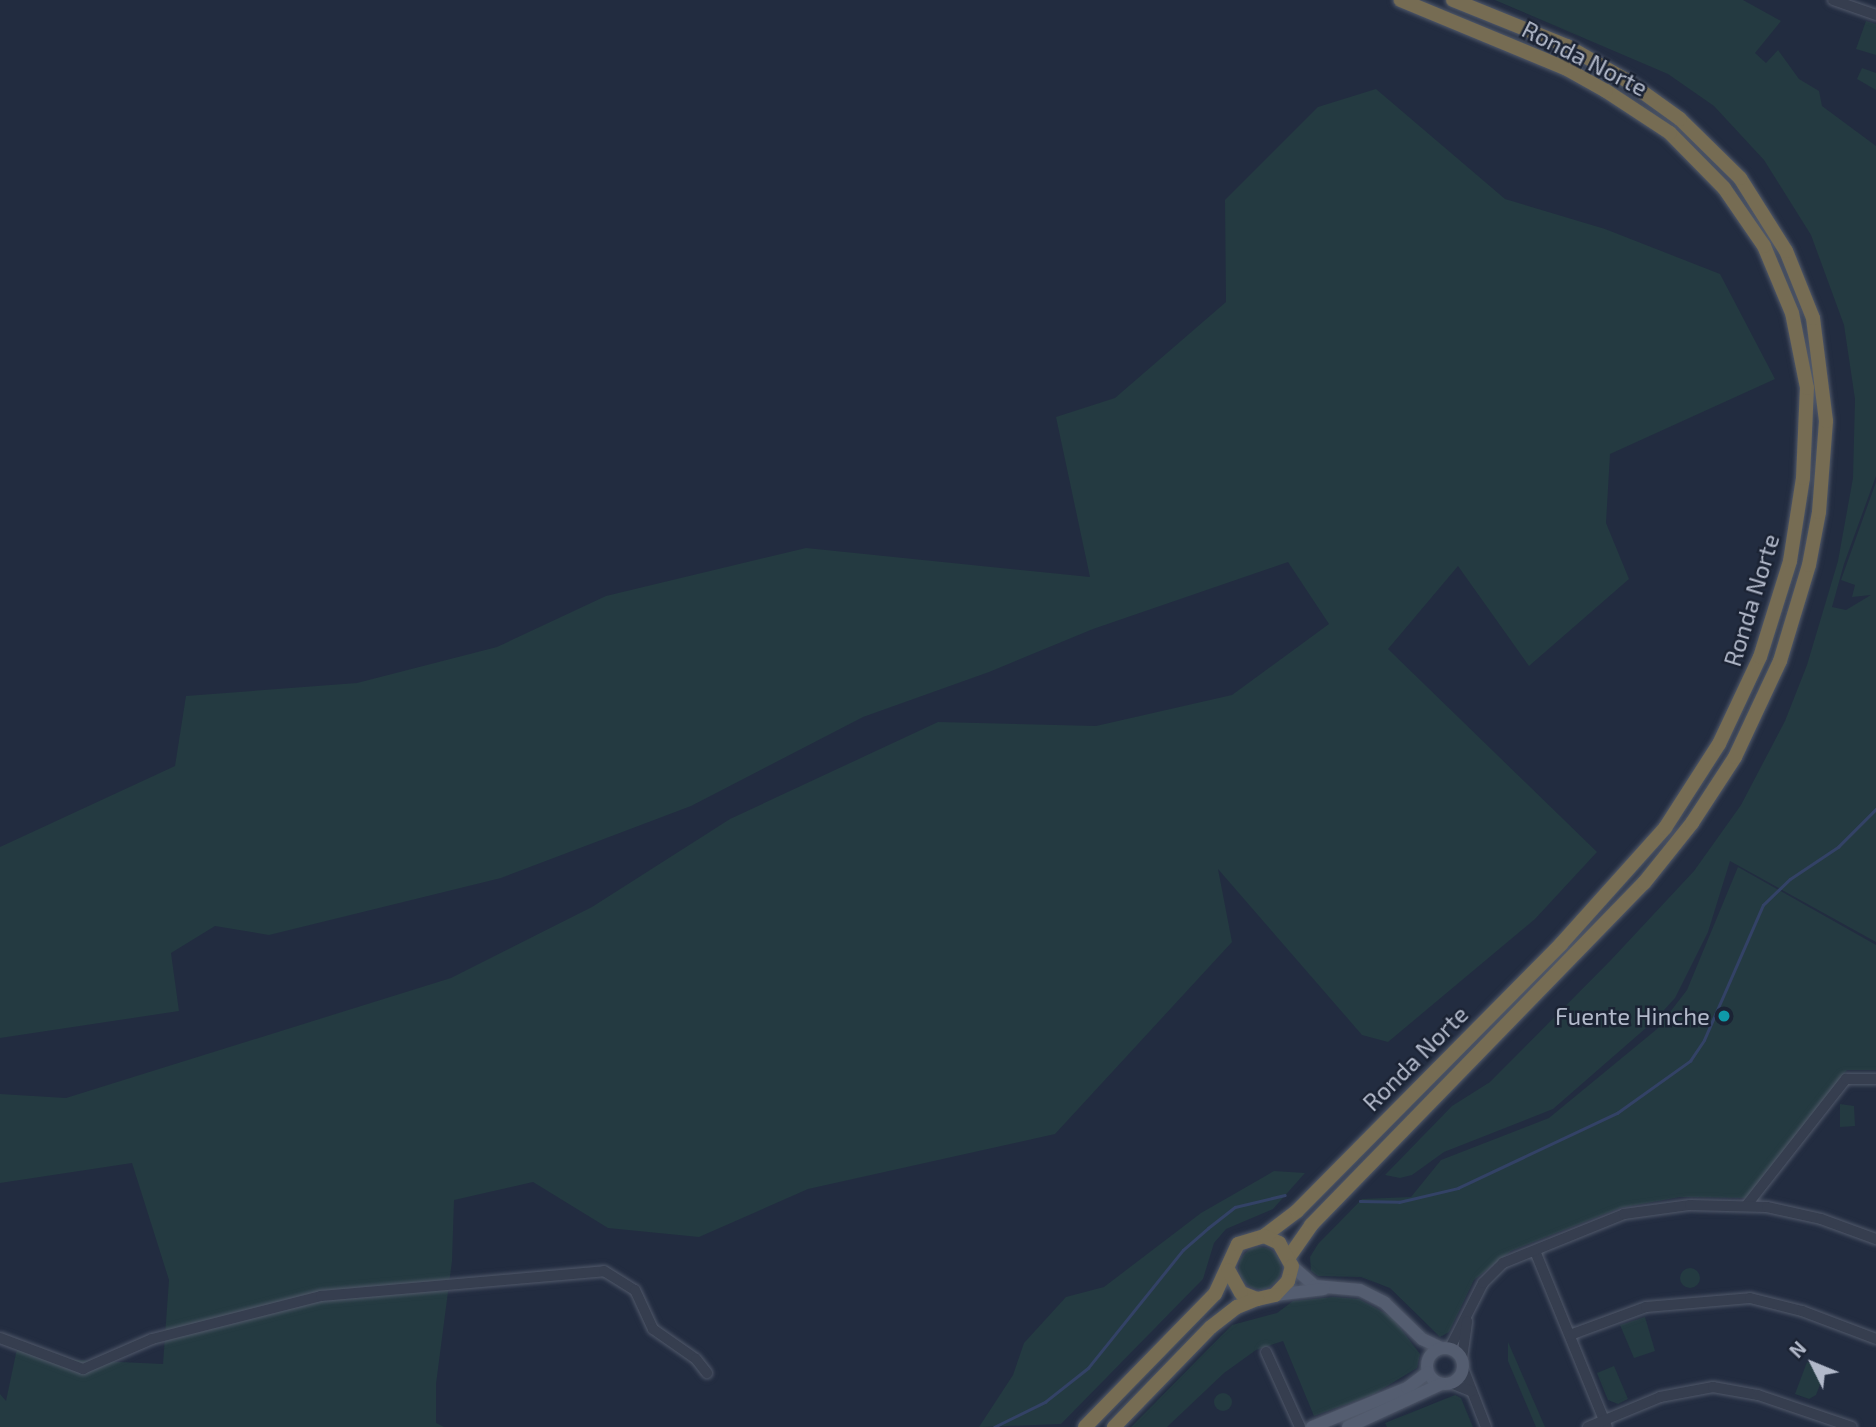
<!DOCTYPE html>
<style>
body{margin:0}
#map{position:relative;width:1876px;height:1427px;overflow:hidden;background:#222c40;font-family:"Exo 2",sans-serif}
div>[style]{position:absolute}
.green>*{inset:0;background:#243a41}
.round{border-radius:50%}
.stream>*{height:2.5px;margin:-1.25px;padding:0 1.25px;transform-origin:1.25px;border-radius:1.25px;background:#334266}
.roads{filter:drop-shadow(0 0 2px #51596a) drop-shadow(0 0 2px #51596a)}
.minor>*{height:10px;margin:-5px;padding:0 5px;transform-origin:5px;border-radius:5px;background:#363e4f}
.major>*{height:12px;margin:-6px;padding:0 6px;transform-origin:6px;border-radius:6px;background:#545d70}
.major>.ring{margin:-6px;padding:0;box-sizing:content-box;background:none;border:12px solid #545d70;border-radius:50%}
.highway>*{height:14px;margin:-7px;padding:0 7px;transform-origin:7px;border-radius:7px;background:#766c53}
.dots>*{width:19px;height:19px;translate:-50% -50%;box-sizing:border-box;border:4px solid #1b2334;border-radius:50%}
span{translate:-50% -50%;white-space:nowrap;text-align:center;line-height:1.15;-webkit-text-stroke:5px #1b2334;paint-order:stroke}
.street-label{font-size:24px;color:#b2b9ca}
.poi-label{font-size:24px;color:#b2b9ca}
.right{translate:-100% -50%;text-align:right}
.north{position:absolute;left:1778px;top:1329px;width:70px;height:70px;-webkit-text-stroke:5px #1b2334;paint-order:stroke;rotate:313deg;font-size:19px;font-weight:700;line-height:28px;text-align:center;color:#b2b9ca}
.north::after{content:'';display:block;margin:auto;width:24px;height:32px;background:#b2b9ca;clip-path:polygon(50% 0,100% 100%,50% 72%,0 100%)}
</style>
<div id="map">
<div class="green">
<i style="clip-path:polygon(1495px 0,1743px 0,1781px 21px,1755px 53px,1766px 63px,1778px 50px,1799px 79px,1819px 91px,1822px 106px,1876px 146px,1876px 476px,1844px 564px,1832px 607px,1846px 610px,1871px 595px,1852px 597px,1855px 585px,1841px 580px,1876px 482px,1876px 942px,1730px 861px,1708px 932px,1675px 998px,1654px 1021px,1553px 1109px,1444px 1152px,1412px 1175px,1400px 1178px,1385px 1175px,1452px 1106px,1490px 1082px,1610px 961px,1694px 871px,1741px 805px,1785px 721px,1807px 665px,1838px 561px,1853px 478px,1855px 399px,1844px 325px,1811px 235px,1764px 160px,1714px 106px,1668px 74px)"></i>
<i style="clip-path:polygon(1866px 21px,1876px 24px,1876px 55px,1856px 49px)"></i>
<i style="clip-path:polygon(1862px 68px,1876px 73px,1876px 90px,1857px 79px)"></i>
<i style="clip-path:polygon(1376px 89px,1505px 199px,1605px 229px,1720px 274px,1775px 379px,1610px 454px,1606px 523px,1629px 579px,1529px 666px,1458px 566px,1388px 649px,1597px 852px,1535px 919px,1388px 1042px,1362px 1035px,1218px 869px,1232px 942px,1055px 1134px,808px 1189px,699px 1237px,608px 1228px,533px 1182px,454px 1200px,452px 1261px,436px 1384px,436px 1423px,444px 1427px,0 1427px,0 1394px,6px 1401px,18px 1344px,56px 1359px,163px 1364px,169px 1280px,132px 1163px,0 1183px,0 1094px,66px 1098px,451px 978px,592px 907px,730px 819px,938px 722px,1096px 726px,1232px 695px,1329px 624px,1288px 562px,1093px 629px,989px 672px,863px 717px,691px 806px,501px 878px,269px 935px,215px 926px,171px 953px,179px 1011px,0 1038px,0 847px,175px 766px,186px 696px,357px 683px,497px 647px,606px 596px,806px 548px,1090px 577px,1056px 417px,1115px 398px,1226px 302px,1225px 200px,1318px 107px)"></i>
<i style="clip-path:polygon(1738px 867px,1876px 945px,1876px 1070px,1847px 1070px,1748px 1198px,1680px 1197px,1620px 1208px,1511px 1251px,1474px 1280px,1449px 1332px,1440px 1337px,1390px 1288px,1361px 1277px,1318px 1276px,1311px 1271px,1310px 1257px,1318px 1244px,1362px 1199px,1411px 1197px,1441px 1160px,1549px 1118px,1657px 1029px,1687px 990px)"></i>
<i style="clip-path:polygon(1840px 1104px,1854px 1106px,1855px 1126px,1840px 1127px)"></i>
<i style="clip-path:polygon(1274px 1171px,1305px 1173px,1273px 1209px,1226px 1229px,1214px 1243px,1203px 1279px,1061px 1424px,979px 1427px,1013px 1375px,1024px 1343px,1066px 1297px,1104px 1287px,1201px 1213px)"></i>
<i class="round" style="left:1239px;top:1247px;width:42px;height:42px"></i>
<i class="round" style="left:1680px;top:1268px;width:20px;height:20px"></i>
<i style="clip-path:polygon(1333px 1297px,1359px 1299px,1392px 1317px,1420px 1354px,1417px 1368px,1374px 1394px,1314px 1416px,1283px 1341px,1256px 1350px,1224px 1373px,1167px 1427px,1131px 1427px,1232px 1325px,1277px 1313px,1293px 1301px)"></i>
<i style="clip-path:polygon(1645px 1317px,1655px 1351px,1634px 1358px,1620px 1325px)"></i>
<i style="clip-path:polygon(1508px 1342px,1545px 1427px,1536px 1427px,1508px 1361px)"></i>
<i style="clip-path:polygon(1807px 1362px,1826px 1369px,1816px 1395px,1809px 1399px,1795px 1394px)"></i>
<i style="clip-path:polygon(1614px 1366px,1628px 1399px,1618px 1404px,1608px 1400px,1597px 1373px)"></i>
<i class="round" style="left:1214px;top:1393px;width:18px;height:18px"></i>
<i style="clip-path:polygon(1455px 1395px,1461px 1398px,1473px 1427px,1387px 1427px,1385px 1423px)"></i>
</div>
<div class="stream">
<i style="left:1360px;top:1201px;width:39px;rotate:1deg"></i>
<i style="left:1399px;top:1202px;width:61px;rotate:-13.3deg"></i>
<i style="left:1458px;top:1188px;width:176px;rotate:-25.3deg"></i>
<i style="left:1617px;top:1113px;width:90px;rotate:-35.5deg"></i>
<i style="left:1690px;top:1061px;width:25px;rotate:-56deg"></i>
<i style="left:1704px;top:1040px;width:147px;rotate:-66.4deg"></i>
<i style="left:1763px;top:905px;width:37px;rotate:-44deg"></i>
<i style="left:1790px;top:879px;width:58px;rotate:-33.7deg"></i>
<i style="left:1838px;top:847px;width:54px;rotate:-45deg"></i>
<i style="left:994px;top:1427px;width:57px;rotate:-26.1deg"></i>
<i style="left:1045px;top:1402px;width:55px;rotate:-38.3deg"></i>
<i style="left:1088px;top:1368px;width:151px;rotate:-51.2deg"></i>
<i style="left:1183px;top:1250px;width:33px;rotate:-41deg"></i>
<i style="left:1208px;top:1228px;width:34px;rotate:-38deg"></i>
<i style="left:1235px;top:1207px;width:51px;rotate:-13.5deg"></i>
</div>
<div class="roads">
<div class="minor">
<i style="left:1833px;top:0;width:46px;rotate:19.2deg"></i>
<i style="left:1746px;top:1206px;width:162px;rotate:-51.8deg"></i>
<i style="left:1846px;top:1079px;width:30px"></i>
<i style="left:1535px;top:1251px;width:190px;rotate:67.8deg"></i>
<i style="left:1570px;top:1335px;width:81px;rotate:-20.2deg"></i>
<i style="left:1646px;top:1307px;width:104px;rotate:-4.9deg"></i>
<i style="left:1750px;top:1298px;width:54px;rotate:14deg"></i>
<i style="left:1802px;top:1311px;width:79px;rotate:20.7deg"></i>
<i style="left:0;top:1338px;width:89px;rotate:20.5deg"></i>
<i style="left:83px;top:1369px;width:75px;rotate:-23.5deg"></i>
<i style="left:152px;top:1339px;width:174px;rotate:-14.3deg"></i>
<i style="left:321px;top:1296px;width:284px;rotate:-5deg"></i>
<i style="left:604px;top:1271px;width:36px;rotate:32deg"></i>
<i style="left:635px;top:1290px;width:43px;rotate:65.2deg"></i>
<i style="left:653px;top:1329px;width:52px;rotate:34.9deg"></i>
<i style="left:696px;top:1359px;width:18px;rotate:52deg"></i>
<i style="left:1450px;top:1348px;width:73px;rotate:-63.1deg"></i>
<i style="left:1483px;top:1283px;width:28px;rotate:-45deg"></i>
<i style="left:1503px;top:1263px;width:131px;rotate:-22deg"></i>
<i style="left:1624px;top:1214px;width:67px;rotate:-7.8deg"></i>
<i style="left:1690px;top:1205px;width:77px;rotate:1.5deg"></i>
<i style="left:1767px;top:1207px;width:55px;rotate:12.5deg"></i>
<i style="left:1821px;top:1219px;width:59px;rotate:20deg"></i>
<i style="left:1266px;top:1352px;width:82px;rotate:65.6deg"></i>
<i style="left:1462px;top:1358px;width:37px;rotate:-82deg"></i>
<i style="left:1463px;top:1368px;width:63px;rotate:68.7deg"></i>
<i style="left:1451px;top:1383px;width:22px;rotate:22deg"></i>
<i style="left:1588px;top:1427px;width:78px;rotate:-22.6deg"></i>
<i style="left:1660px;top:1397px;width:54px;rotate:-10.7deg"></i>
<i style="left:1713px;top:1387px;width:46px;rotate:10.1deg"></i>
<i style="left:1758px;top:1395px;width:99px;rotate:18.8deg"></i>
</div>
<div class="major">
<i style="left:1292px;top:1266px;width:30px;rotate:41deg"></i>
<i style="left:1315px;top:1286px;width:45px;rotate:5.1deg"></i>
<i style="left:1360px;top:1290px;width:28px;rotate:27deg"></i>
<i style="left:1385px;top:1303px;width:52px;rotate:44.2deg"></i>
<i style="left:1422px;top:1339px;width:21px;rotate:25deg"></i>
<i style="left:1275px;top:1295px;width:49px;rotate:-7deg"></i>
<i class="ring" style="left:1427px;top:1348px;width:24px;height:24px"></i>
<i style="left:1312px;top:1427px;width:103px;rotate:-22.3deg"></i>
<i style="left:1407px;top:1388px;width:26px;rotate:-37deg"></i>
<i style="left:1348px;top:1427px;width:102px;rotate:-24.8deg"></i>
</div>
<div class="highway">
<i style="left:1264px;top:1236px;width:41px;rotate:-37.1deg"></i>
<i style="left:1297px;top:1211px;width:375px;rotate:-45.3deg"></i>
<i style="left:1561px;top:944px;width:156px;rotate:-48.1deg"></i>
<i style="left:1665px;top:828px;width:100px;rotate:-57.3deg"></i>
<i style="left:1719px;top:744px;width:96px;rotate:-64.8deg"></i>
<i style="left:1760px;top:657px;width:101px;rotate:-72.6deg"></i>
<i style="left:1790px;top:561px;width:84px;rotate:-81.1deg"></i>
<i style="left:1803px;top:478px;width:90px;rotate:-87.5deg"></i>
<i style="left:1807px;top:388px;width:76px;rotate:-101.3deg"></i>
<i style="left:1792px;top:313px;width:73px;rotate:-112.7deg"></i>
<i style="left:1764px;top:246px;width:70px;rotate:-124.6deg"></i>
<i style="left:1724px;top:188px;width:77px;rotate:-134.5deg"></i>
<i style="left:1670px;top:133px;width:77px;rotate:-146.7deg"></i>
<i style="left:1606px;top:91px;width:47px;rotate:-150.7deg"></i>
<i style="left:1565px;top:68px;width:178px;rotate:-157.5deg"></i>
<i style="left:1289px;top:1257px;width:39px;rotate:-55deg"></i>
<i style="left:1311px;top:1225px;width:477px;rotate:-45.8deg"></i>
<i style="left:1644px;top:883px;width:77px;rotate:-51.3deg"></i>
<i style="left:1692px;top:823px;width:79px;rotate:-56.9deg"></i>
<i style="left:1735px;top:757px;width:106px;rotate:-64.9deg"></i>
<i style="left:1780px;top:661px;width:100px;rotate:-73.2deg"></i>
<i style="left:1809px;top:565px;width:54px;rotate:-79.3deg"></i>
<i style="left:1819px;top:512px;width:91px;rotate:-85.6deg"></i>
<i style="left:1826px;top:421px;width:104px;rotate:-97.2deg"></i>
<i style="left:1813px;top:318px;width:72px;rotate:-111.9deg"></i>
<i style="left:1786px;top:251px;width:86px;rotate:-122.2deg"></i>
<i style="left:1740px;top:178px;width:84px;rotate:-135.5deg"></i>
<i style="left:1680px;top:119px;width:67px;rotate:-144.2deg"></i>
<i style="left:1626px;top:80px;width:68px;rotate:-150deg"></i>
<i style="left:1567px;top:46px;width:123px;rotate:-158deg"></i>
<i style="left:1085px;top:1427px;width:186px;rotate:-45.7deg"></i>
<i style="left:1215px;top:1294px;width:55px;rotate:-65.3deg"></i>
<i style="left:1238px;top:1244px;width:27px;rotate:-17deg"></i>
<i style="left:1264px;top:1236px;width:17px;rotate:25deg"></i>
<i style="left:1279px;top:1243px;width:26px;rotate:61deg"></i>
<i style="left:1292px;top:1266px;width:16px;rotate:105deg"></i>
<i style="left:1288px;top:1281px;width:19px;rotate:133deg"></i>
<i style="left:1275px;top:1295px;width:18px;rotate:167deg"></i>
<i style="left:1257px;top:1299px;width:17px;rotate:-159deg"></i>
<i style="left:1241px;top:1293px;width:26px;rotate:-119deg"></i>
<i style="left:1114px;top:1427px;width:139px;rotate:-45.9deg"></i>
<i style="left:1211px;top:1327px;width:33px;rotate:-38deg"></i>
<i style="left:1237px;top:1307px;width:22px;rotate:-22deg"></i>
</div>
</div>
<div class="dots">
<i style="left:1724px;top:1016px;background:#0f9aa8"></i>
</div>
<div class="street-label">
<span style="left:1585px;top:58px;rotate:27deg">Ronda Norte</span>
<span style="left:1751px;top:600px;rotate:-73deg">Ronda Norte</span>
<span style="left:1415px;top:1058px;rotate:-45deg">Ronda Norte</span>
</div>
<div class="poi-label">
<span class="right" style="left:1710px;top:1016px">Fuente Hinche</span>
</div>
<div class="north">N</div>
</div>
